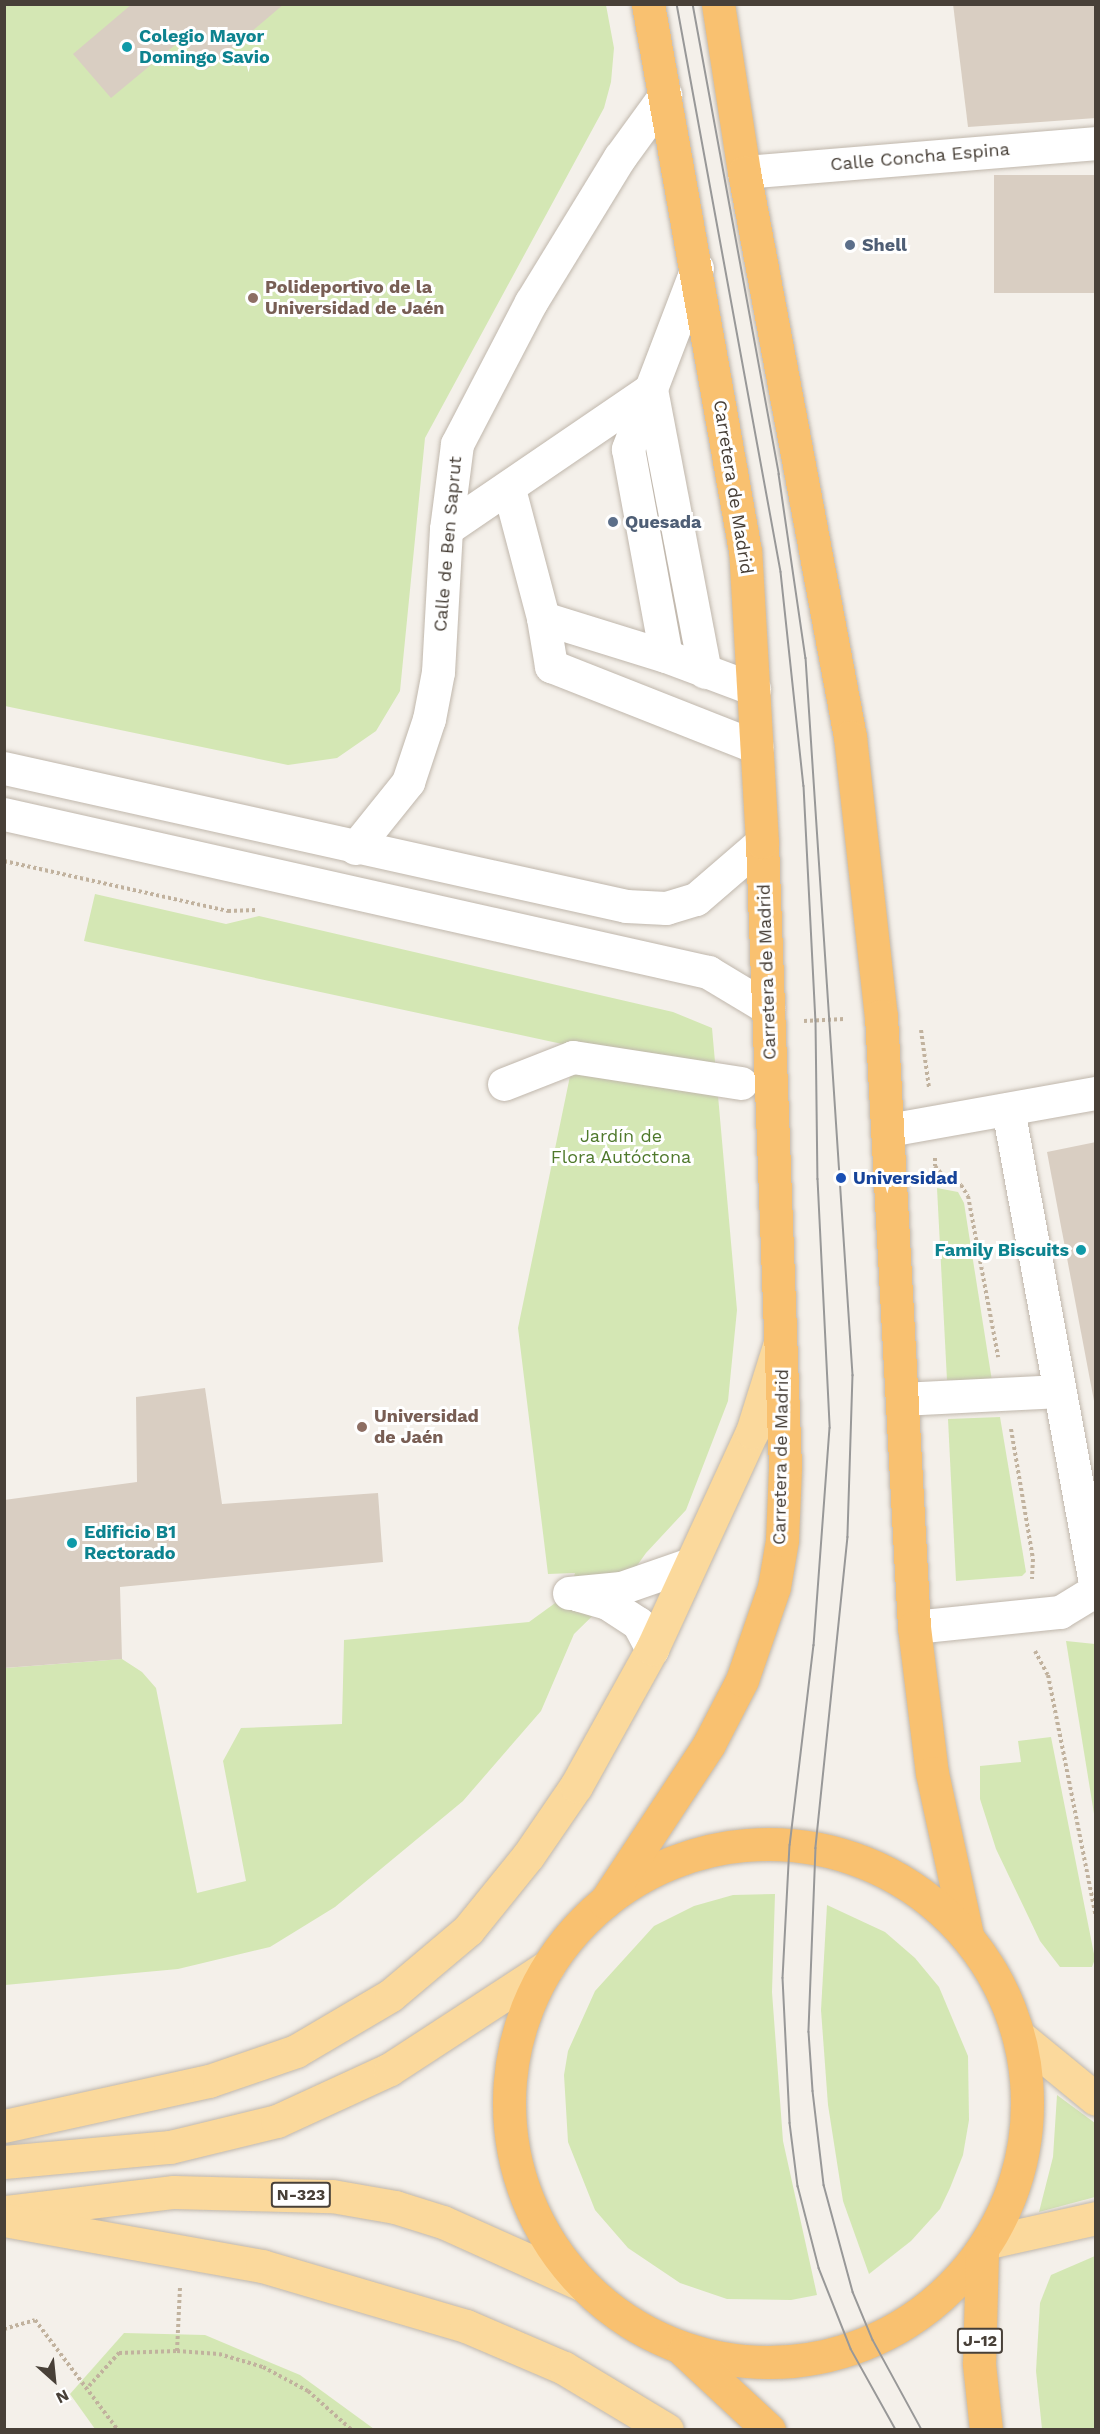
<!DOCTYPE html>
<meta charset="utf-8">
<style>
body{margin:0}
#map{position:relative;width:1100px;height:2434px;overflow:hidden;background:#f4f0ea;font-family:"Work Sans",sans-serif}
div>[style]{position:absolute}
.green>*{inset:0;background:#d4e7b4}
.building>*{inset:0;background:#d9cec2;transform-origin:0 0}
.path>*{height:4px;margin-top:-2px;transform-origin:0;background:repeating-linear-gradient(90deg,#c1b29e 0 3px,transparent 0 6px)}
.roads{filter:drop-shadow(0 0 2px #c0b7ac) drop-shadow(0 0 2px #c0b7ac)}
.minor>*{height:33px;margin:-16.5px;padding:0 16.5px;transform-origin:16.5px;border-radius:16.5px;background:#fff}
.major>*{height:33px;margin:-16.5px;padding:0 16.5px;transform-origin:16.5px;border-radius:16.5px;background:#fbd99c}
.highway>*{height:33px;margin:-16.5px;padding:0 16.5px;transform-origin:16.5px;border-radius:16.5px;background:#f9c170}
.highway>.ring{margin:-16.5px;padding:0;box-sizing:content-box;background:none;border:33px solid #f9c170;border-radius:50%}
.tram>*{height:1.5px;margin:-0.75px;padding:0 0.75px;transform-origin:0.75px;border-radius:0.75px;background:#989898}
.dots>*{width:16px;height:16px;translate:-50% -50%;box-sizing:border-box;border:3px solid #fff;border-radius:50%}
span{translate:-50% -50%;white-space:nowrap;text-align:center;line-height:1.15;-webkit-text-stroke:6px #fff;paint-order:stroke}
.shield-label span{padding:2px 4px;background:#fff;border:2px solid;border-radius:4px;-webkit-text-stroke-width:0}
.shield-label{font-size:16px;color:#484038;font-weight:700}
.culture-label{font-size:18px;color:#0d838f;font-weight:700}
.left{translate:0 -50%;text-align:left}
.right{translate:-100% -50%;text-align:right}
.street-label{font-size:18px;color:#484038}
.service-label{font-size:18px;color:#4e5e75;font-weight:700}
.education-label{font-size:18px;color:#785e54;font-weight:700}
.park-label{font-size:18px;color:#4f792c}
.transit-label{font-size:18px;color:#164399;font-weight:700}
.frame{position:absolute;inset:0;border:6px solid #484038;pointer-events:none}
.north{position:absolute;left:24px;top:2350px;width:60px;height:60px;-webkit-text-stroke:4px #fff;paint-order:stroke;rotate:153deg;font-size:16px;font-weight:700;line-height:24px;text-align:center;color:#484038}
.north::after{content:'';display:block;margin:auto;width:21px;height:27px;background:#484038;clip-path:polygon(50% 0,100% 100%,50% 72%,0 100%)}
</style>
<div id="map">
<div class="green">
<i style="clip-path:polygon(4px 5px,606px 5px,614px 48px,611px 82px,604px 108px,425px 438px,400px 691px,376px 731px,337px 758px,288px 765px,5px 706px)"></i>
<i style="clip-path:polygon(95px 894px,226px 924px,259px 916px,673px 1012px,712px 1028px,737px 1310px,728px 1401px,686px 1510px,646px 1553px,621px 1588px,574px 1634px,541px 1711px,463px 1801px,335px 1907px,270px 1947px,178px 1969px,5px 1985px,5px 1668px,122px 1659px,142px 1672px,156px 1688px,197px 1893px,246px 1881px,223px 1761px,241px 1728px,342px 1724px,344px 1640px,529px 1622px,569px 1593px,575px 1573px,548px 1574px,518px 1328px,576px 1047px,84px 941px)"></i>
<i style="clip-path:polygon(937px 1188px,958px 1192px,964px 1203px,992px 1381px,947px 1380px)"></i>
<i style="clip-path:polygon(1000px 1417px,1026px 1572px,1022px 1576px,956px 1581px,948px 1419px)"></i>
<i style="clip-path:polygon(1066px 1641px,1095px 1644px,1095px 1820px)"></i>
<i style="clip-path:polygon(1051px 1737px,1095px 1959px,1092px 1967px,1060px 1967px,1040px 1941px,996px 1849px,980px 1799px,980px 1766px,1021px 1762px,1018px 1741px)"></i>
<i style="clip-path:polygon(775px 1894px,772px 1992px,783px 2141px,817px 2295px,791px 2300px,727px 2299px,680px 2283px,628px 2248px,595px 2210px,568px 2142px,564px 2075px,568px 2051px,595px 1991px,654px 1926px,694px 1906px,733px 1895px)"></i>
<i style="clip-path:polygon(827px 1905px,885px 1932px,915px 1958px,939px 1987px,968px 2056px,969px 2120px,963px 2155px,950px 2188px,940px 2209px,911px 2241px,869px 2274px,843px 2201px,828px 2105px,821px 2010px)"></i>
<i style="clip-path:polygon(1057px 2095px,1095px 2123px,1095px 2197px,1039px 2212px,1053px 2157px)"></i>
<i style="clip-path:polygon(1095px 2256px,1095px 2429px,1042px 2429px,1036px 2371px,1040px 2303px,1051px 2275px)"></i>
<i style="clip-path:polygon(124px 2333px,205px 2335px,300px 2375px,374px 2429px,95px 2429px,70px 2394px)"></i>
</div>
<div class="building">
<i style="clip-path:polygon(132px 4px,284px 4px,206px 70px,181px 40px,111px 98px,73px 54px)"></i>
<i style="clip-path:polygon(953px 4px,1096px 4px,1096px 118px,968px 127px)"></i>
<i style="left:1096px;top:175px;width:118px;height:102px;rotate:90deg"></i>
<i style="clip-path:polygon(1096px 1142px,1096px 1400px,1094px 1401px,1047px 1152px)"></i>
<i style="clip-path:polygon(205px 1388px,222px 1504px,378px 1493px,383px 1562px,120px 1587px,122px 1659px,4px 1668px,4px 1500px,137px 1482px,136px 1397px)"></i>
</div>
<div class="path">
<i style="left:4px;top:861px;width:230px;rotate:12.6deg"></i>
<i style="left:228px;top:911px;width:28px;rotate:-2deg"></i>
<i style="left:804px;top:1021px;width:40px;rotate:-2.9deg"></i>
<i style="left:921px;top:1030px;width:59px;rotate:82.1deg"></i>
<i style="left:935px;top:1158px;width:8px;rotate:90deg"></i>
<i style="left:935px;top:1166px;width:14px;rotate:51deg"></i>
<i style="left:944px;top:1177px;width:19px;rotate:25deg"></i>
<i style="left:961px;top:1185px;width:13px;rotate:58deg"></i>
<i style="left:968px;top:1196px;width:164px;rotate:79.4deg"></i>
<i style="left:1011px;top:1429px;width:132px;rotate:80.4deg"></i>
<i style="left:1033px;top:1559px;width:20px;rotate:93deg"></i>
<i style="left:1035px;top:1651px;width:27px;rotate:62deg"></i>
<i style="left:1048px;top:1675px;width:248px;rotate:78.8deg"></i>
<i style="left:4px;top:2329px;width:32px;rotate:-16deg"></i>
<i style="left:35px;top:2320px;width:138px;rotate:53deg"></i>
<i style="left:177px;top:2351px;width:64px;rotate:-87.3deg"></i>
<i style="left:89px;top:2386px;width:45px;rotate:-47.7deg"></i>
<i style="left:119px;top:2353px;width:58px;rotate:-2deg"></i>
<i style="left:177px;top:2351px;width:42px;rotate:4.1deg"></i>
<i style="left:219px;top:2354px;width:46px;rotate:16.5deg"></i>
<i style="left:263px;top:2367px;width:51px;rotate:28.1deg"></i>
<i style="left:308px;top:2391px;width:59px;rotate:41.6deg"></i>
</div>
<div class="roads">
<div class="minor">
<i style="left:744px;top:172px;width:353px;rotate:-4.7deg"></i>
<i style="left:697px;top:268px;width:194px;rotate:110.9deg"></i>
<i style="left:628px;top:449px;width:210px;rotate:79.6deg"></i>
<i style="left:666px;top:656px;width:94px;rotate:20.6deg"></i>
<i style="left:509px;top:489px;width:133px;rotate:75.2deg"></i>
<i style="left:543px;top:618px;width:129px;rotate:17.2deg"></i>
<i style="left:446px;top:529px;width:248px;rotate:-34.3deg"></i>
<i style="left:651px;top:389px;width:288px;rotate:79.2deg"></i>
<i style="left:543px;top:618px;width:49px;rotate:80.5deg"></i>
<i style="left:551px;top:666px;width:221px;rotate:21.5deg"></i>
<i style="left:4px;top:768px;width:637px;rotate:12.51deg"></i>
<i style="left:626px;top:906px;width:40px;rotate:2.9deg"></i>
<i style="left:666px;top:908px;width:31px;rotate:-17deg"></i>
<i style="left:696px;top:899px;width:87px;rotate:-40.8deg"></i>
<i style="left:4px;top:814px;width:722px;rotate:12.65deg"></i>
<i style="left:708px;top:972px;width:70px;rotate:31deg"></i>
<i style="left:355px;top:848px;width:85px;rotate:-51.2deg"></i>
<i style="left:408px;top:782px;width:66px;rotate:-71.6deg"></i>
<i style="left:429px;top:719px;width:48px;rotate:-79.2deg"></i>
<i style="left:438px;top:672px;width:143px;rotate:-86.8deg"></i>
<i style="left:446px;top:529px;width:86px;rotate:-82.6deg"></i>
<i style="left:457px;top:444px;width:160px;rotate:-62.5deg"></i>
<i style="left:531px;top:302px;width:170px;rotate:-58.5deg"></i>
<i style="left:620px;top:157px;width:77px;rotate:-54deg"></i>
<i style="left:504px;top:1084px;width:74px;rotate:-21.4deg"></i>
<i style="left:573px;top:1057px;width:170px;rotate:8.8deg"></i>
<i style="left:1008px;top:1109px;width:486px;rotate:79.6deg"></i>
<i style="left:888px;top:1130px;width:211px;rotate:-10.1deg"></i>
<i style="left:902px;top:1399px;width:157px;rotate:-2.9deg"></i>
<i style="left:569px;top:1593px;width:52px;rotate:-5.5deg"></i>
<i style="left:621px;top:1588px;width:73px;rotate:-19.2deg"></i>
<i style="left:579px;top:1595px;width:29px;rotate:16deg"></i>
<i style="left:607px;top:1603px;width:37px;rotate:33deg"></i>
<i style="left:638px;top:1623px;width:30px;rotate:62deg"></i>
<i style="left:914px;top:1627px;width:147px;rotate:-5.9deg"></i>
<i style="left:1060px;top:1612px;width:42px;rotate:-31.4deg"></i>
</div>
<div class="major">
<i style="left:1019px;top:2036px;width:99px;rotate:39.3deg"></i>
<i style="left:4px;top:2126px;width:210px;rotate:-12.4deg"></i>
<i style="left:209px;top:2081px;width:92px;rotate:-19deg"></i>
<i style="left:296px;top:2051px;width:110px;rotate:-30.5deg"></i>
<i style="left:391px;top:1995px;width:101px;rotate:-40.2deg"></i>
<i style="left:468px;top:1930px;width:95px;rotate:-51deg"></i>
<i style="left:528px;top:1856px;width:85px;rotate:-55.6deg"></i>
<i style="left:576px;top:1786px;width:157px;rotate:-61deg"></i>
<i style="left:652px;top:1649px;width:239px;rotate:-65.3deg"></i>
<i style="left:752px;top:1432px;width:90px;rotate:-72.6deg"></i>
<i style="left:4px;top:2162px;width:167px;rotate:-5.2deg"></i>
<i style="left:170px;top:2147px;width:110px;rotate:-13.7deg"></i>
<i style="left:277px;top:2121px;width:124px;rotate:-24.7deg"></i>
<i style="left:390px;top:2069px;width:189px;rotate:-33.1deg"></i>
<i style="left:6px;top:2212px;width:169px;rotate:-6.8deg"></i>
<i style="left:174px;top:2192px;width:158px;rotate:1.5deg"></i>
<i style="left:332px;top:2196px;width:64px;rotate:9.9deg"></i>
<i style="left:395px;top:2207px;width:50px;rotate:17.4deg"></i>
<i style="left:443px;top:2222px;width:151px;rotate:24.2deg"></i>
<i style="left:4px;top:2220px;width:262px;rotate:10.1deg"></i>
<i style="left:262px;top:2266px;width:213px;rotate:16.4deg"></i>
<i style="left:466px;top:2326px;width:107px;rotate:23.2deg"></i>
<i style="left:564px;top:2368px;width:120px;rotate:31deg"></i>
<i style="left:989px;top:2242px;width:110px;rotate:-12.6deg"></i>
</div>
<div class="highway">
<i style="left:718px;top:4px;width:170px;rotate:81.2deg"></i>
<i style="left:744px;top:172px;width:575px;rotate:79.37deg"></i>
<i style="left:850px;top:737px;width:281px;rotate:83.7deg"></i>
<i style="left:881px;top:1016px;width:612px;rotate:86.91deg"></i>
<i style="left:914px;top:1627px;width:147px;rotate:83deg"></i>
<i style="left:932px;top:1773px;width:166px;rotate:77.8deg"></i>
<i class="ring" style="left:509px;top:1844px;width:485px;height:485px"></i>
<i style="left:605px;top:1902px;width:189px;rotate:-56.6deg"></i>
<i style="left:709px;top:1744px;width:72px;rotate:-62.7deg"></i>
<i style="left:742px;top:1680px;width:98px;rotate:-71deg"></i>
<i style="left:774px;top:1587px;width:48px;rotate:-80.3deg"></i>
<i style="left:782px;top:1540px;width:73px;rotate:-87.6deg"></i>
<i style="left:785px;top:1467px;width:625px;rotate:-92.11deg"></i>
<i style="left:762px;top:842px;width:291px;rotate:-93.3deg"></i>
<i style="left:745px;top:551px;width:556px;rotate:-100.06deg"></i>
<i style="left:982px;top:2252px;width:112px;rotate:91.5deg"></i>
<i style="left:979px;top:2364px;width:66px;rotate:83.9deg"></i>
<i style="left:684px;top:2351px;width:116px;rotate:42.9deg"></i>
</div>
</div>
<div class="tram">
<i style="left:677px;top:4px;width:577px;rotate:79.62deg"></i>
<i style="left:781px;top:572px;width:215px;rotate:83.9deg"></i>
<i style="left:804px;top:786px;width:235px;rotate:87.1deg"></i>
<i style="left:816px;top:1021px;width:158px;rotate:89.3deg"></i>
<i style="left:818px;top:1179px;width:249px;rotate:87.2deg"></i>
<i style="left:830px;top:1428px;width:218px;rotate:94.2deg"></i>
<i style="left:814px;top:1645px;width:201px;rotate:96.8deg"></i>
<i style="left:790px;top:1845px;width:133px;rotate:93deg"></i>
<i style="left:783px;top:1978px;width:145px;rotate:87.2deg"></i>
<i style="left:790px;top:2123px;width:64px;rotate:82.8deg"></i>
<i style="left:798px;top:2186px;width:85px;rotate:75.6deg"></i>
<i style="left:819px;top:2268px;width:87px;rotate:68.4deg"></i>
<i style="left:851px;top:2349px;width:93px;rotate:60.9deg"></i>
<i style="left:693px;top:4px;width:478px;rotate:79.6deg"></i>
<i style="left:779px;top:474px;width:186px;rotate:81.7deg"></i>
<i style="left:806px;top:658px;width:719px;rotate:86.25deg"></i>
<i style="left:853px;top:1375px;width:162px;rotate:91.8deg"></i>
<i style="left:848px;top:1537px;width:313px;rotate:95.9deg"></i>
<i style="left:816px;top:1848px;width:184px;rotate:92.2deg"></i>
<i style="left:809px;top:2032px;width:59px;rotate:86.1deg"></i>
<i style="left:813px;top:2091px;width:95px;rotate:83.3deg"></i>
<i style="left:824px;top:2185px;width:111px;rotate:74.8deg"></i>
<i style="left:853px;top:2292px;width:52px;rotate:67.4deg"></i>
<i style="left:873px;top:2340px;width:102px;rotate:61.4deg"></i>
</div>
<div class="dots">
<i style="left:127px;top:47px;background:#0f9aa8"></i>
<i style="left:850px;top:245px;background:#5c6f8a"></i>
<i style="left:253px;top:298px;background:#8d6e63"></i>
<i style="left:613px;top:522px;background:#5c6f8a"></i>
<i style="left:841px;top:1178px;background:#1a4fb4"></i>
<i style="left:1081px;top:1250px;background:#0f9aa8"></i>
<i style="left:362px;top:1427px;background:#8d6e63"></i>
<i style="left:72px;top:1543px;background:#0f9aa8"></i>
</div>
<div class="shield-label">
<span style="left:301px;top:2195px">N-323</span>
<span style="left:980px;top:2341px">J-12</span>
</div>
<div class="culture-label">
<span class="left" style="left:139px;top:47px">Colegio Mayor<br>Domingo Savio</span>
<span class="right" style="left:1069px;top:1250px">Family Biscuits</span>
<span class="left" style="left:84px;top:1543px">Edificio B1<br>Rectorado</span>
</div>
<div class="street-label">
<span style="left:920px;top:157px;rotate:-5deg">Calle Concha Espina</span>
<span style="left:733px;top:487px;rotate:81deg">Carretera de Madrid</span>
<span style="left:448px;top:544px;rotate:-85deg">Calle de Ben Saprut</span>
<span style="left:767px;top:972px;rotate:-92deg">Carretera de Madrid</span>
<span style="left:781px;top:1457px;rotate:-89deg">Carretera de Madrid</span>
</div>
<div class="service-label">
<span class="left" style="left:862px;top:245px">Shell</span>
<span class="left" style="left:625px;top:522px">Quesada</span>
</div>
<div class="education-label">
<span class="left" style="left:265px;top:298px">Polideportivo de la<br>Universidad de Jaén</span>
<span class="left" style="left:374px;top:1427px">Universidad<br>de Jaén</span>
</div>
<div class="park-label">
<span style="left:621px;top:1147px">Jardín de<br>Flora Autóctona</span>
</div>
<div class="transit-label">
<span class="left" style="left:853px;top:1178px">Universidad</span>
</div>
<div class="frame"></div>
<div class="north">N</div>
</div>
